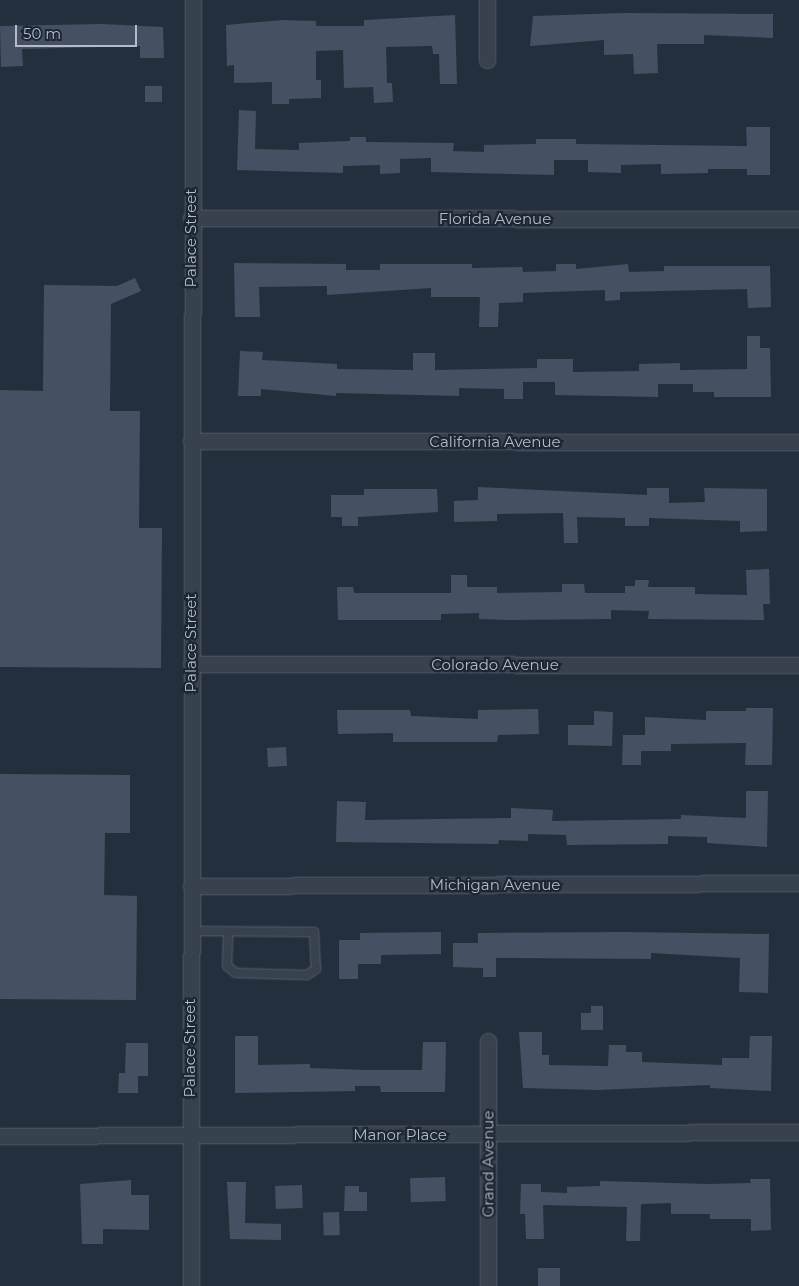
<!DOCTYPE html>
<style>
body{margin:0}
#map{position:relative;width:799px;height:1286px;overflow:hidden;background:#242f3e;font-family:Montserrat,sans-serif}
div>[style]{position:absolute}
.building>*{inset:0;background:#455162;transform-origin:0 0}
.roads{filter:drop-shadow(0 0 1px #565f6c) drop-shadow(0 0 1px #565f6c)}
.lane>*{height:8px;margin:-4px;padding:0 4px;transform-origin:4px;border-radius:4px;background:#38414e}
.street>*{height:15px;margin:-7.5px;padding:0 7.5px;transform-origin:7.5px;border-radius:7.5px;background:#38414e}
span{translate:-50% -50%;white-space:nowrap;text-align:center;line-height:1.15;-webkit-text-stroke:4.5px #1d2633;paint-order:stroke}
.street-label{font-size:15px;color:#b4bcc9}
.scale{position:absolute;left:15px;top:25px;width:122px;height:22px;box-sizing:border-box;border:2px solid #b4bcc9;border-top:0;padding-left:6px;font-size:15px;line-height:18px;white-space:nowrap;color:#b4bcc9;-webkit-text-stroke:4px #1d2633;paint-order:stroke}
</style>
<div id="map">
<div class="building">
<i style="clip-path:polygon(625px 13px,773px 14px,773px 38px,704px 35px,704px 44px,657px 44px,658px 73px,634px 74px,633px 54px,604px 55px,604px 40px,530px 46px,533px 16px)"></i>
<i style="clip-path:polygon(455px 15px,457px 84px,440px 84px,439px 54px,433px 54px,432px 46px,386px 47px,387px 83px,392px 83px,393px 102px,374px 103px,373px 87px,344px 88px,343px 50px,316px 51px,316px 80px,321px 80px,321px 98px,289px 99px,289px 104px,272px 104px,272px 82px,234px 83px,234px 65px,227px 66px,226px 25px,282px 20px,316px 21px,316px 26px,364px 26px,364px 20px)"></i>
<i style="clip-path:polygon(102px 24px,163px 27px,164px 58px,140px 58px,140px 46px,22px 49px,23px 66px,1px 67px,0 26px)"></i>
<i style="left:145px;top:86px;width:17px;height:16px"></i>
<i style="clip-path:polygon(239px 110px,256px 111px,255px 149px,299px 150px,299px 143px,350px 141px,350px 137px,366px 137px,366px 142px,454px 143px,453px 151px,484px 152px,484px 145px,536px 144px,536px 139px,576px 139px,576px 144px,747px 146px,746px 127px,770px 127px,770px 175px,747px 175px,747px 169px,708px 169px,708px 173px,661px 174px,661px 164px,621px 165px,621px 173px,588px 172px,588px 160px,554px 160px,554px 175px,431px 172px,431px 158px,400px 159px,400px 173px,380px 174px,380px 165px,343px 166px,343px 173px,237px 170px)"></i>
<i style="clip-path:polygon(234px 263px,346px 264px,346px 270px,380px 270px,380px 264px,472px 264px,472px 268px,522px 267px,523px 272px,556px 271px,556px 264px,576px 264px,576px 269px,628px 264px,629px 272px,664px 271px,664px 266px,770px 266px,771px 307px,748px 308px,747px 289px,620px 292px,620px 300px,605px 301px,605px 290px,523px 293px,523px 302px,499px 303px,498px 327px,479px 327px,480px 297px,431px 297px,431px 288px,327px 295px,327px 286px,259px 287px,260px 317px,235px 317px)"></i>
<i style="clip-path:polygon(135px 278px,141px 291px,111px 304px,110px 411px,140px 411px,139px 528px,162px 528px,161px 668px,0 667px,0 390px,43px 391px,44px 285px,117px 286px)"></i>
<i style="clip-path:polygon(747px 336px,760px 336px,760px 348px,770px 348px,771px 397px,714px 397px,714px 392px,693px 392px,693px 384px,658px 384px,658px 397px,555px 395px,555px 382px,523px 382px,523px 399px,504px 399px,504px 389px,459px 388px,459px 396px,336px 393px,336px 396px,261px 389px,261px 396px,238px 396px,240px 351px,263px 352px,262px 360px,337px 364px,337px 369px,413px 370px,413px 353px,435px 353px,435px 370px,537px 368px,537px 359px,573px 359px,573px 372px,639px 371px,639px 364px,680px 363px,680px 370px,747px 369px)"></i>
<i style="clip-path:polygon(478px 487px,647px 495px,647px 488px,669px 488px,669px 503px,705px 502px,704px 488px,767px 489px,767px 531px,740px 532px,740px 521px,649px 518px,649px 526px,625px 526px,625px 518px,577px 517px,578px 543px,564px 543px,563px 513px,497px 514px,497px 521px,454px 522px,454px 501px,478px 500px)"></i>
<i style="clip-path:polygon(364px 489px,437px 489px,438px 512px,358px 517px,358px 526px,342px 526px,342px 517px,331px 517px,331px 495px,364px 495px)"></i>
<i style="clip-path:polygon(769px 569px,770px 604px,763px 604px,764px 620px,648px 619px,649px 611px,611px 610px,611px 619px,508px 620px,479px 619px,479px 613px,441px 614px,441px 620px,338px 620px,337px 587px,353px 587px,354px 593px,451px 593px,451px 575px,467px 575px,467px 587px,497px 587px,497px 593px,562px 592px,562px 584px,584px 584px,585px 593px,625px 593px,625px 586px,635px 586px,635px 580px,649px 580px,648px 587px,695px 587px,695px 594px,747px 595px,746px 570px)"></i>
<i style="clip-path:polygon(746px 708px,773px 708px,772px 765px,745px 765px,746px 743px,671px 744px,671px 751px,641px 751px,641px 765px,622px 765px,623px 735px,645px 735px,645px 717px,706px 720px,706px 711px,746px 711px)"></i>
<i style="clip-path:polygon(538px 709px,539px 734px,498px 735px,497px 742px,393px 742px,393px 733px,338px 734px,337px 710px,410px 710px,411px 716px,478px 719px,478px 710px)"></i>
<i style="clip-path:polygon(594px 711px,613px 712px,612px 746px,568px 745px,568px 725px,594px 725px)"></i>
<i style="left:286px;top:747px;width:19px;height:19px;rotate:87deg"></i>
<i style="clip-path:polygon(0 774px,130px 775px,130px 833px,105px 833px,104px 895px,137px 896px,136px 1000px,0 999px)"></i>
<i style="clip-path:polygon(746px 791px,768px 791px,767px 847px,707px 843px,707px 837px,668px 836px,668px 844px,567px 845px,566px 835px,528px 834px,528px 841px,499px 840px,498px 844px,336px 842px,337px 801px,366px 802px,365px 820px,511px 818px,511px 808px,553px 810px,552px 821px,681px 819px,681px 815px,746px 818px)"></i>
<i style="clip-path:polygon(441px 932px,441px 954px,381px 955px,381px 964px,358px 964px,358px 979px,339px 979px,339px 940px,360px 940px,360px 933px)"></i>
<i style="clip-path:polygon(624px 932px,769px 934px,768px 993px,739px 992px,740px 958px,651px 953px,651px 959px,496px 958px,496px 977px,483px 977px,483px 968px,453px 967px,453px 943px,478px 943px,478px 933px)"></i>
<i style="clip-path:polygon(591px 1006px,603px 1006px,603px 1030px,581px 1030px,581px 1013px,591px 1013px)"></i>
<i style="clip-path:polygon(519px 1032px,542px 1032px,542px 1055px,549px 1055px,549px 1065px,608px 1066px,609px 1045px,626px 1045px,626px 1052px,642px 1052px,642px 1062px,722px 1065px,722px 1058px,749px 1058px,750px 1036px,772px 1036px,771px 1091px,710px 1088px,710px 1085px,598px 1090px,523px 1088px)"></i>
<i style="clip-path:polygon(235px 1036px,258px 1036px,258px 1065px,310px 1064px,310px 1068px,365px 1070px,422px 1070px,423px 1042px,446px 1042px,445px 1092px,381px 1092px,380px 1086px,355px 1086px,355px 1091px,235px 1093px)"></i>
<i style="clip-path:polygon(126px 1043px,148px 1043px,148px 1076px,138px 1076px,138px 1093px,118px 1093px,119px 1073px,125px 1073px)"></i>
<i style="left:445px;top:1177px;width:24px;height:35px;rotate:88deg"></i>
<i style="clip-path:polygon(750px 1179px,770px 1179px,771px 1230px,751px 1231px,751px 1219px,710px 1219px,710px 1214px,671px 1214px,671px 1203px,641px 1204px,640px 1241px,626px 1241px,627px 1207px,543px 1205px,544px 1239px,526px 1239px,525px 1214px,520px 1214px,521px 1184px,541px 1184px,541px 1192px,567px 1193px,567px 1187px,600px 1186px,600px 1181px,709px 1184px,751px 1183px)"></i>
<i style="clip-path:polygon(131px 1180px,131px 1195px,149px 1195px,149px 1230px,103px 1229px,103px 1244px,82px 1244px,80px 1184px)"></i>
<i style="clip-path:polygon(227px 1182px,246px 1182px,245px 1223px,281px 1224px,281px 1240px,230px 1239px)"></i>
<i style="left:302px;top:1185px;width:23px;height:27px;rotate:88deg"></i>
<i style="clip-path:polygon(345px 1186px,359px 1186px,359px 1192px,367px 1192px,367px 1211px,344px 1211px)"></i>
<i style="left:339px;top:1212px;width:23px;height:16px;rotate:88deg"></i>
<i style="left:538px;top:1268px;width:22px;height:18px"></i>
</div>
<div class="roads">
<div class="lane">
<i style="left:191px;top:931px;width:123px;rotate:0.5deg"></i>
<i style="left:314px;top:932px;width:37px;rotate:87deg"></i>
<i style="left:316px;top:969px;width:11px;rotate:146deg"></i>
<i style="left:307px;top:975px;width:71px;rotate:-178.4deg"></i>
<i style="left:236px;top:973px;width:11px;rotate:-142deg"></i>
<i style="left:227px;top:966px;width:34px;rotate:-88deg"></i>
</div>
<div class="street">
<i style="left:487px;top:0;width:60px;rotate:90deg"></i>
<i style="left:191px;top:218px;width:608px;rotate:0.09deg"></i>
<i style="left:191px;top:441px;width:608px;rotate:0.09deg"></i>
<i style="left:191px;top:664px;width:608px;rotate:0.09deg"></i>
<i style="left:191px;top:886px;width:608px;rotate:-0.28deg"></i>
<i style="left:0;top:1136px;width:799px;rotate:-0.29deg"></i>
<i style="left:191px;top:1286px;width:1286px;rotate:-89.91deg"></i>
<i style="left:488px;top:1286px;width:245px;rotate:-90deg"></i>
</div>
</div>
<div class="street-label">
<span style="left:495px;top:219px">Florida Avenue</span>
<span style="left:191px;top:238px;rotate:-90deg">Palace Street</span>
<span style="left:495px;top:442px">California Avenue</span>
<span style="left:191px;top:643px;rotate:-90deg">Palace Street</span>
<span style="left:495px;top:665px">Colorado Avenue</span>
<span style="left:495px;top:885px">Michigan Avenue</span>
<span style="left:190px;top:1048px;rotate:-90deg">Palace Street</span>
<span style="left:400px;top:1135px">Manor Place</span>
<span style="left:488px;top:1164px;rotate:-90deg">Grand Avenue</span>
</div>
<div class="scale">50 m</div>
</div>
